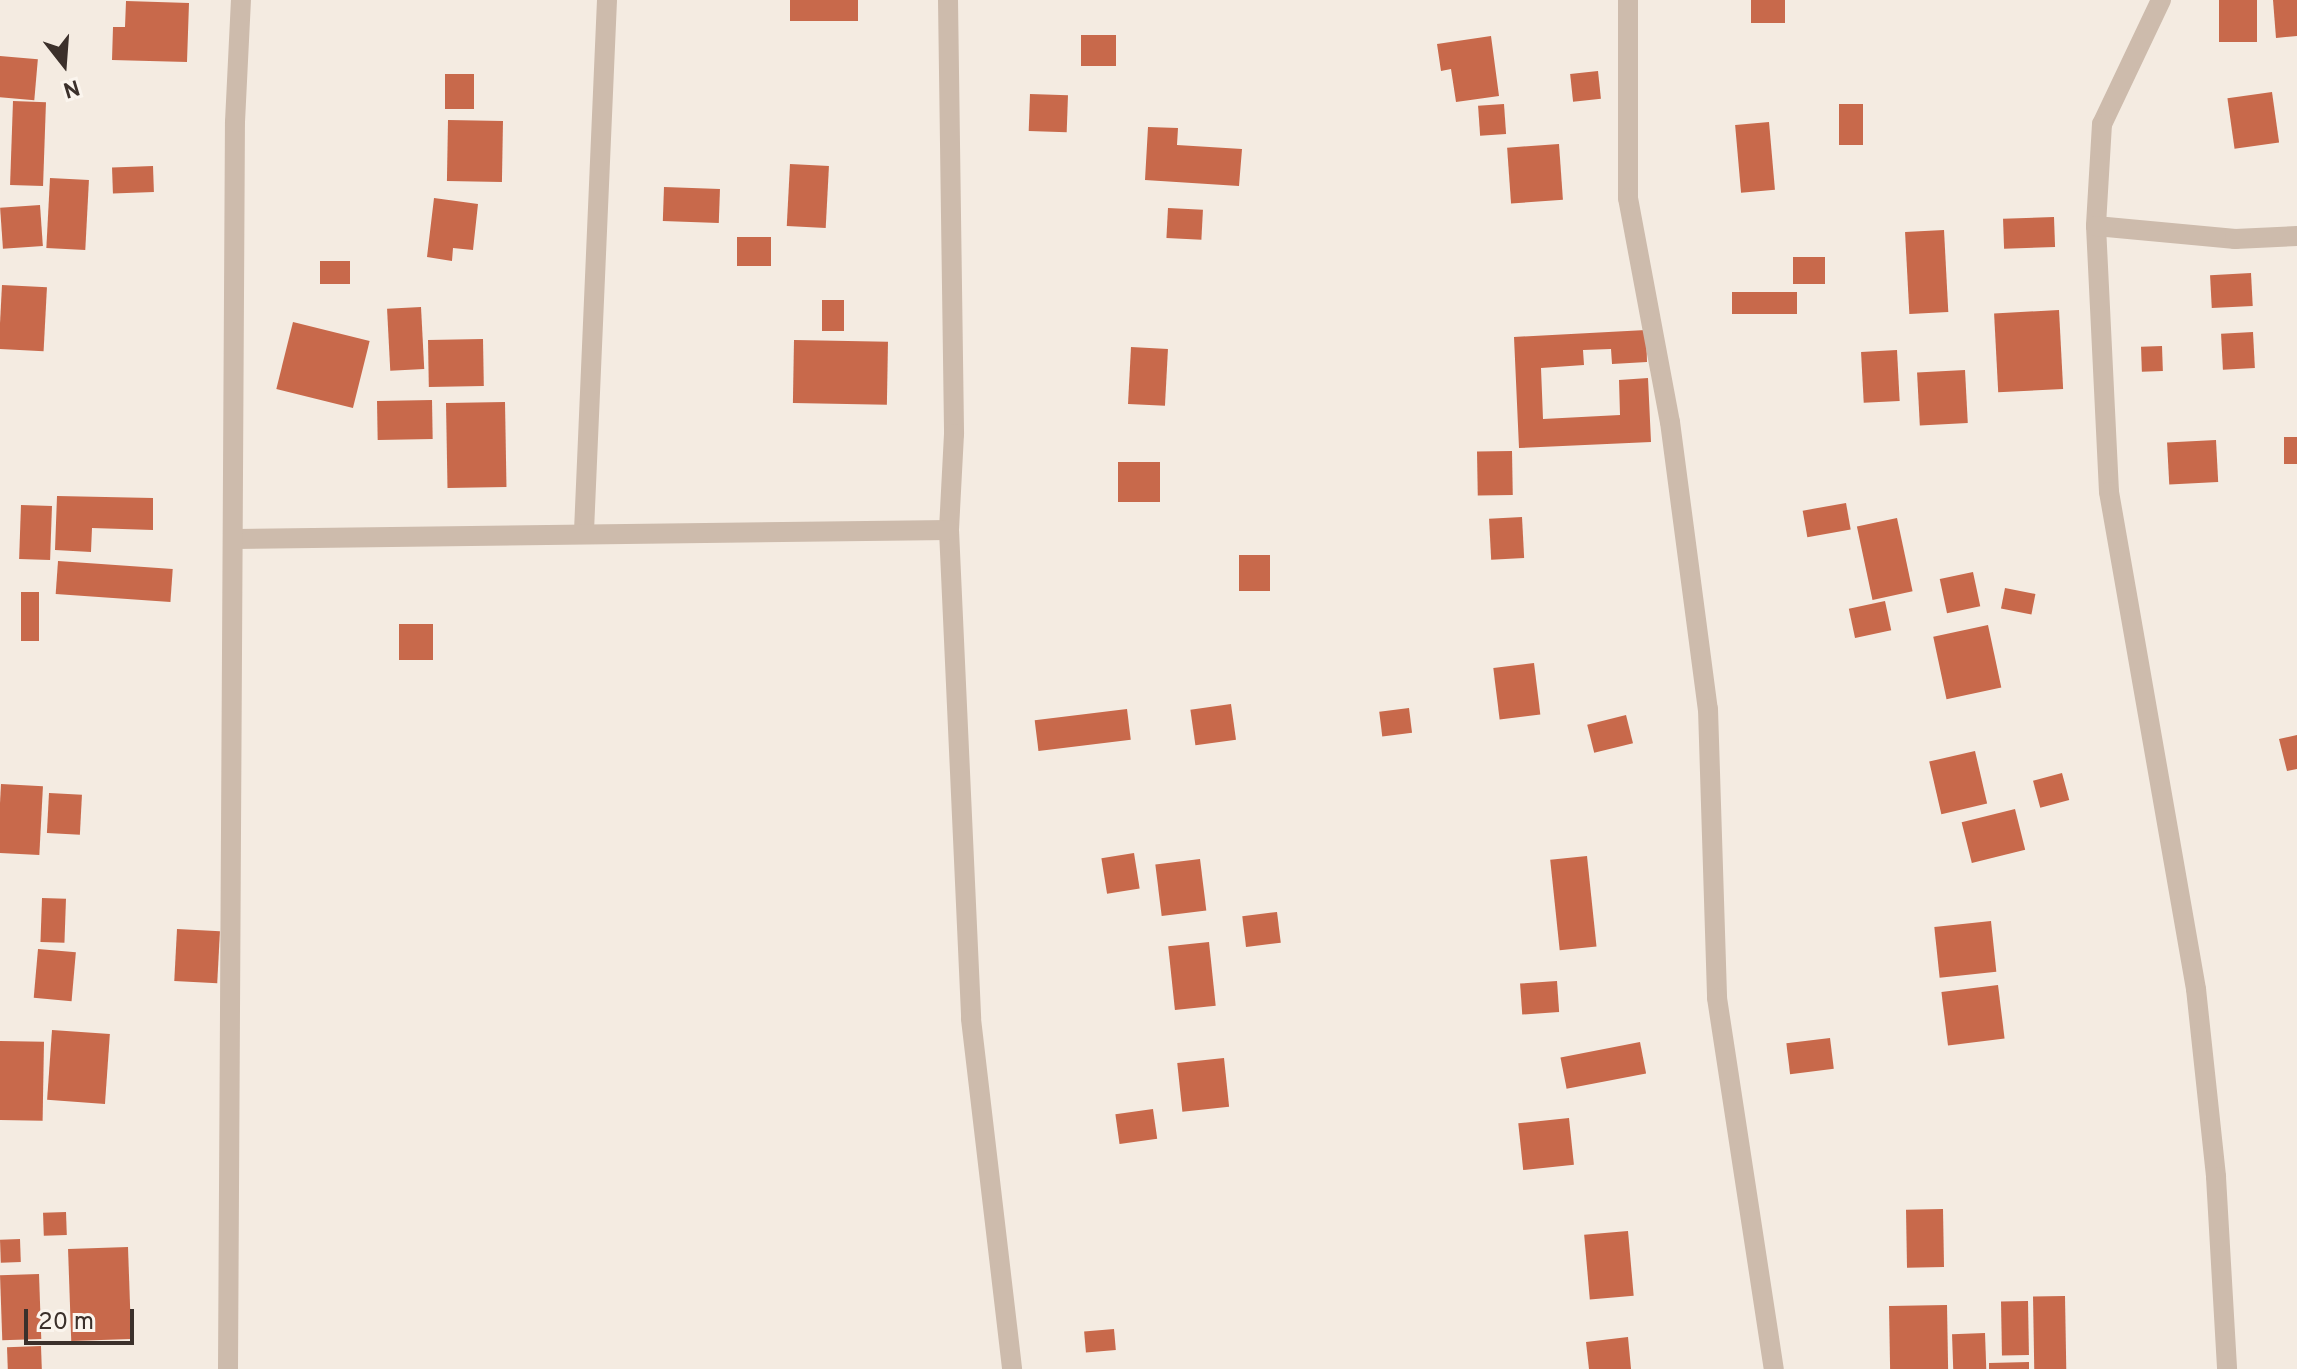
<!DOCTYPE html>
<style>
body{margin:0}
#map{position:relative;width:2297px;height:1369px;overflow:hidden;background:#f4ebe1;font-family:Overpass,sans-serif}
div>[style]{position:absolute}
.building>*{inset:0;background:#c8694b;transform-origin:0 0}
.minor>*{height:20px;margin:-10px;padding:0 10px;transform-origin:10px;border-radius:10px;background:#cdbbac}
span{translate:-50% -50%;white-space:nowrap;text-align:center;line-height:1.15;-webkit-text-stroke:8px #fbf5ee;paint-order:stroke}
.north{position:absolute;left:24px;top:24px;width:80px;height:80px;-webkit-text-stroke:6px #fbf5ee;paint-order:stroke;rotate:163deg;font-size:22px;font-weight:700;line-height:32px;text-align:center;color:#3b302b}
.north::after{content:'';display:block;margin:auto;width:28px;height:36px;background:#3b302b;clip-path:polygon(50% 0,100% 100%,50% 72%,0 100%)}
.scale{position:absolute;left:24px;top:1309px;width:110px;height:36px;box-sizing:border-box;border:4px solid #3b302b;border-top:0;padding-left:10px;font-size:24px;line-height:28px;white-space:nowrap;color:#3b302b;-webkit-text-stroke:6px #fbf5ee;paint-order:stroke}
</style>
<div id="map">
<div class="building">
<i style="left:790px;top:0;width:68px;height:21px"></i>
<i style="left:1751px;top:0;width:34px;height:23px"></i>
<i style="left:2219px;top:0;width:38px;height:42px"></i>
<i style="clip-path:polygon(2273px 0,2297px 0,2297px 36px,2276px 38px)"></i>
<i style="clip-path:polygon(126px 1px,189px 3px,187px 62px,112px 60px,113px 27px,125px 27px)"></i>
<i style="left:1081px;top:35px;width:35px;height:31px"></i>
<i style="clip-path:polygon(1491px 36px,1499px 96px,1456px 102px,1451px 69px,1441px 71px,1437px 44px)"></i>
<i style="left:0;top:56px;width:38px;height:41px;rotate:5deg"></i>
<i style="left:1598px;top:71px;width:28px;height:28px;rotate:84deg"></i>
<i style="left:445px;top:74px;width:29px;height:35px"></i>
<i style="left:2272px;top:92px;width:51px;height:45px;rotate:82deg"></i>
<i style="left:1030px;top:94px;width:38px;height:37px;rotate:2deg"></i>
<i style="left:13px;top:101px;width:33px;height:84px;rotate:2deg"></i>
<i style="left:1504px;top:104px;width:30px;height:26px;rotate:86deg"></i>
<i style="left:1839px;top:104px;width:24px;height:41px"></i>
<i style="left:448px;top:120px;width:55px;height:61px;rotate:1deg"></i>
<i style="left:1769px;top:122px;width:68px;height:34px;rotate:85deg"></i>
<i style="clip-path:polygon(1148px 127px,1178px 128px,1177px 145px,1242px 149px,1239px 186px,1145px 180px)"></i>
<i style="left:1559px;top:144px;width:56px;height:52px;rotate:86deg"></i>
<i style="left:790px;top:164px;width:39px;height:62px;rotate:3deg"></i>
<i style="left:153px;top:166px;width:26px;height:41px;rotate:88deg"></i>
<i style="left:50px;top:178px;width:39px;height:70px;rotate:3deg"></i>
<i style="left:664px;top:187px;width:56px;height:34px;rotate:2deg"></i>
<i style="clip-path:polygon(434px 198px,478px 204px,473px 250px,453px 248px,452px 261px,427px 257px)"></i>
<i style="left:40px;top:205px;width:41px;height:40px;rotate:86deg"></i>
<i style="left:1168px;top:208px;width:35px;height:30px;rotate:3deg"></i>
<i style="left:2054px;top:217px;width:30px;height:51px;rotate:88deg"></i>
<i style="left:1944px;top:230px;width:82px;height:39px;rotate:87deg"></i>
<i style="left:737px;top:237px;width:34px;height:29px"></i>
<i style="left:1825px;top:257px;width:27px;height:32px;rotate:90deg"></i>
<i style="left:350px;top:261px;width:23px;height:30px;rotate:90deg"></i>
<i style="left:2251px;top:273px;width:33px;height:41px;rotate:87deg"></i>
<i style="left:2px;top:285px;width:45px;height:64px;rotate:3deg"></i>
<i style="left:1797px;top:292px;width:22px;height:65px;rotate:90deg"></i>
<i style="left:822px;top:300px;width:22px;height:31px"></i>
<i style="left:421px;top:307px;width:62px;height:34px;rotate:87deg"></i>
<i style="left:2059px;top:310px;width:79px;height:65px;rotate:87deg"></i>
<i style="left:293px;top:322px;width:79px;height:69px;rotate:14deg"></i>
<i style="clip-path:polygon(1646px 330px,1647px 362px,1612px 364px,1611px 349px,1583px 350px,1584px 365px,1541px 368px,1543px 419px,1620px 415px,1619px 380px,1648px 378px,1651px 442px,1519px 448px,1514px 337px)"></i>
<i style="left:2253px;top:332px;width:36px;height:32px;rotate:87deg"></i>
<i style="left:483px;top:339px;width:47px;height:55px;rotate:89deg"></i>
<i style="left:794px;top:340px;width:94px;height:63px;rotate:1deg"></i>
<i style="left:2162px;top:346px;width:25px;height:21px;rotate:88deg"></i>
<i style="left:1131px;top:347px;width:37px;height:57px;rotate:3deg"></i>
<i style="left:1897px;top:350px;width:51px;height:36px;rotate:87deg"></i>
<i style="left:1965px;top:370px;width:53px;height:48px;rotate:87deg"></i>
<i style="left:432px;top:400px;width:39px;height:55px;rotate:89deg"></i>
<i style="left:505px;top:402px;width:85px;height:59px;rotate:89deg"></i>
<i style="left:2297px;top:437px;width:27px;height:13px;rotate:90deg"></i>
<i style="left:2216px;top:440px;width:42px;height:49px;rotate:87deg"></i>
<i style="left:1512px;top:451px;width:44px;height:35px;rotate:89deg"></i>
<i style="left:1118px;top:462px;width:42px;height:40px"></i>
<i style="clip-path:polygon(57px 496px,153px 498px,153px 530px,92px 528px,91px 552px,55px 550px)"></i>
<i style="left:1846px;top:503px;width:27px;height:44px;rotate:80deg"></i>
<i style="left:21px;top:505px;width:31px;height:54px;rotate:2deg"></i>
<i style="left:1522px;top:517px;width:41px;height:33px;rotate:87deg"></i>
<i style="left:1897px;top:518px;width:75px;height:41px;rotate:78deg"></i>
<i style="left:1239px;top:555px;width:31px;height:36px"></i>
<i style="left:58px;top:561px;width:115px;height:33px;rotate:4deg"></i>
<i style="left:1973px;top:572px;width:35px;height:34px;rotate:78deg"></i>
<i style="left:2005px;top:588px;width:31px;height:21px;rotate:11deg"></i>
<i style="left:21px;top:592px;width:18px;height:49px"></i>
<i style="left:1885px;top:601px;width:30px;height:37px;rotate:78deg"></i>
<i style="left:399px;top:624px;width:34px;height:36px"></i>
<i style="left:1988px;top:625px;width:64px;height:56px;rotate:78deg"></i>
<i style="left:1534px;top:663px;width:52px;height:41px;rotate:83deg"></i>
<i style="left:1231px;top:704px;width:36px;height:41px;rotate:82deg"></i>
<i style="left:1409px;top:708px;width:25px;height:30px;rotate:83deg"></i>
<i style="left:1127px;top:709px;width:31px;height:93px;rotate:83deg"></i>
<i style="left:1626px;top:715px;width:29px;height:40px;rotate:76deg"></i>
<i style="clip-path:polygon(2297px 735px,2297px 769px,2287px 771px,2279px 739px)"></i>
<i style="left:1975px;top:751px;width:54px;height:47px;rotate:77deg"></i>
<i style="left:2062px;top:773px;width:28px;height:30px;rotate:75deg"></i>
<i style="left:1px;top:784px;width:42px;height:69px;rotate:3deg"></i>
<i style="left:49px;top:793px;width:33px;height:40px;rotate:3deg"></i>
<i style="left:2015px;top:809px;width:42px;height:55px;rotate:76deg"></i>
<i style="left:1134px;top:853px;width:36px;height:33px;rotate:81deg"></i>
<i style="left:1587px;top:856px;width:91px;height:37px;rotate:84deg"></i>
<i style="left:1200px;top:859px;width:52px;height:45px;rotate:83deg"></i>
<i style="left:42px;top:898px;width:24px;height:44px;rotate:2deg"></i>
<i style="left:1277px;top:912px;width:31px;height:35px;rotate:83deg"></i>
<i style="left:1991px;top:921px;width:51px;height:57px;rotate:84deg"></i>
<i style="left:177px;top:929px;width:43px;height:52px;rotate:3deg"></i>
<i style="left:1209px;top:942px;width:64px;height:41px;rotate:84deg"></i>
<i style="left:38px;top:949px;width:38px;height:49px;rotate:5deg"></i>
<i style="left:1557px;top:981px;width:31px;height:37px;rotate:86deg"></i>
<i style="left:1998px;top:985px;width:54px;height:57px;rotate:83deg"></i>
<i style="left:52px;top:1030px;width:58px;height:70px;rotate:4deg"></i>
<i style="left:1830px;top:1038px;width:31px;height:44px;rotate:83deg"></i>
<i style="left:0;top:1041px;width:44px;height:79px;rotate:1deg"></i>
<i style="left:1640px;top:1042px;width:32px;height:81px;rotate:79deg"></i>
<i style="left:1224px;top:1058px;width:49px;height:47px;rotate:84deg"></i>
<i style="left:1153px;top:1109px;width:30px;height:38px;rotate:82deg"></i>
<i style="left:1569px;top:1118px;width:47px;height:51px;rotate:84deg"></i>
<i style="left:1943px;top:1209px;width:58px;height:37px;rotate:89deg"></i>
<i style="left:66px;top:1212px;width:23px;height:23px;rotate:88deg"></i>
<i style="left:1628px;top:1231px;width:65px;height:44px;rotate:85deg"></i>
<i style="left:20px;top:1239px;width:23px;height:20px;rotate:88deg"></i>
<i style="left:128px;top:1247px;width:92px;height:60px;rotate:88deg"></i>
<i style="left:39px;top:1274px;width:65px;height:39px;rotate:88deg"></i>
<i style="left:2065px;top:1296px;width:73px;height:32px;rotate:89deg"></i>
<i style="left:2028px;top:1301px;width:54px;height:27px;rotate:89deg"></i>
<i style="left:1947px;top:1305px;width:64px;height:58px;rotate:89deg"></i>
<i style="left:1114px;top:1329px;width:21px;height:30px;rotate:85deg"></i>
<i style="left:1985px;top:1333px;width:36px;height:33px;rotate:88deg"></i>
<i style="clip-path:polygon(1628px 1337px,1631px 1369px,1589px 1369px,1586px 1342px)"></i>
<i style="left:41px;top:1346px;width:23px;height:34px;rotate:88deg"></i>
<i style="clip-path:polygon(2029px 1362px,2029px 1369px,1989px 1369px,1989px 1363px)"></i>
</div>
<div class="minor">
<i style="left:948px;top:0;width:434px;rotate:89.2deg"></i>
<i style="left:954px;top:434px;width:96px;rotate:93deg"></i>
<i style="left:949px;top:530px;width:489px;rotate:87.4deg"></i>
<i style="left:971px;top:1019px;width:352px;rotate:83.3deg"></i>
<i style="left:1628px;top:0;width:198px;rotate:90deg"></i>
<i style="left:1628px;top:198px;width:228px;rotate:79.4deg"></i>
<i style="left:1670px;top:422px;width:290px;rotate:82.5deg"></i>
<i style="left:1708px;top:709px;width:289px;rotate:88.2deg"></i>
<i style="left:1717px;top:998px;width:375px;rotate:81.3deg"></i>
<i style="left:2161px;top:0;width:137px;rotate:115.4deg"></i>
<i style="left:2102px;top:124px;width:102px;rotate:93.4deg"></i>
<i style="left:2096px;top:226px;width:266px;rotate:87.2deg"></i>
<i style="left:2109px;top:492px;width:505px;rotate:80.07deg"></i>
<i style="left:2196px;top:989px;width:189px;rotate:83.9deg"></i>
<i style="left:2216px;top:1177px;width:192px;rotate:86.7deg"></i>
<i style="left:2096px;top:226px;width:140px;rotate:5.3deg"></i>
<i style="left:2235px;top:239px;width:62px;rotate:-2.8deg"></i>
<i style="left:584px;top:531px;width:531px;rotate:-87.52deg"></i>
<i style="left:234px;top:539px;width:715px;rotate:-0.72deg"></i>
<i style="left:228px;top:1369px;width:1247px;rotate:-89.68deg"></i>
<i style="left:235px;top:122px;width:122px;rotate:-87.2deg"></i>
</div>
<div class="north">N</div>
<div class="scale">20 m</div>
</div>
